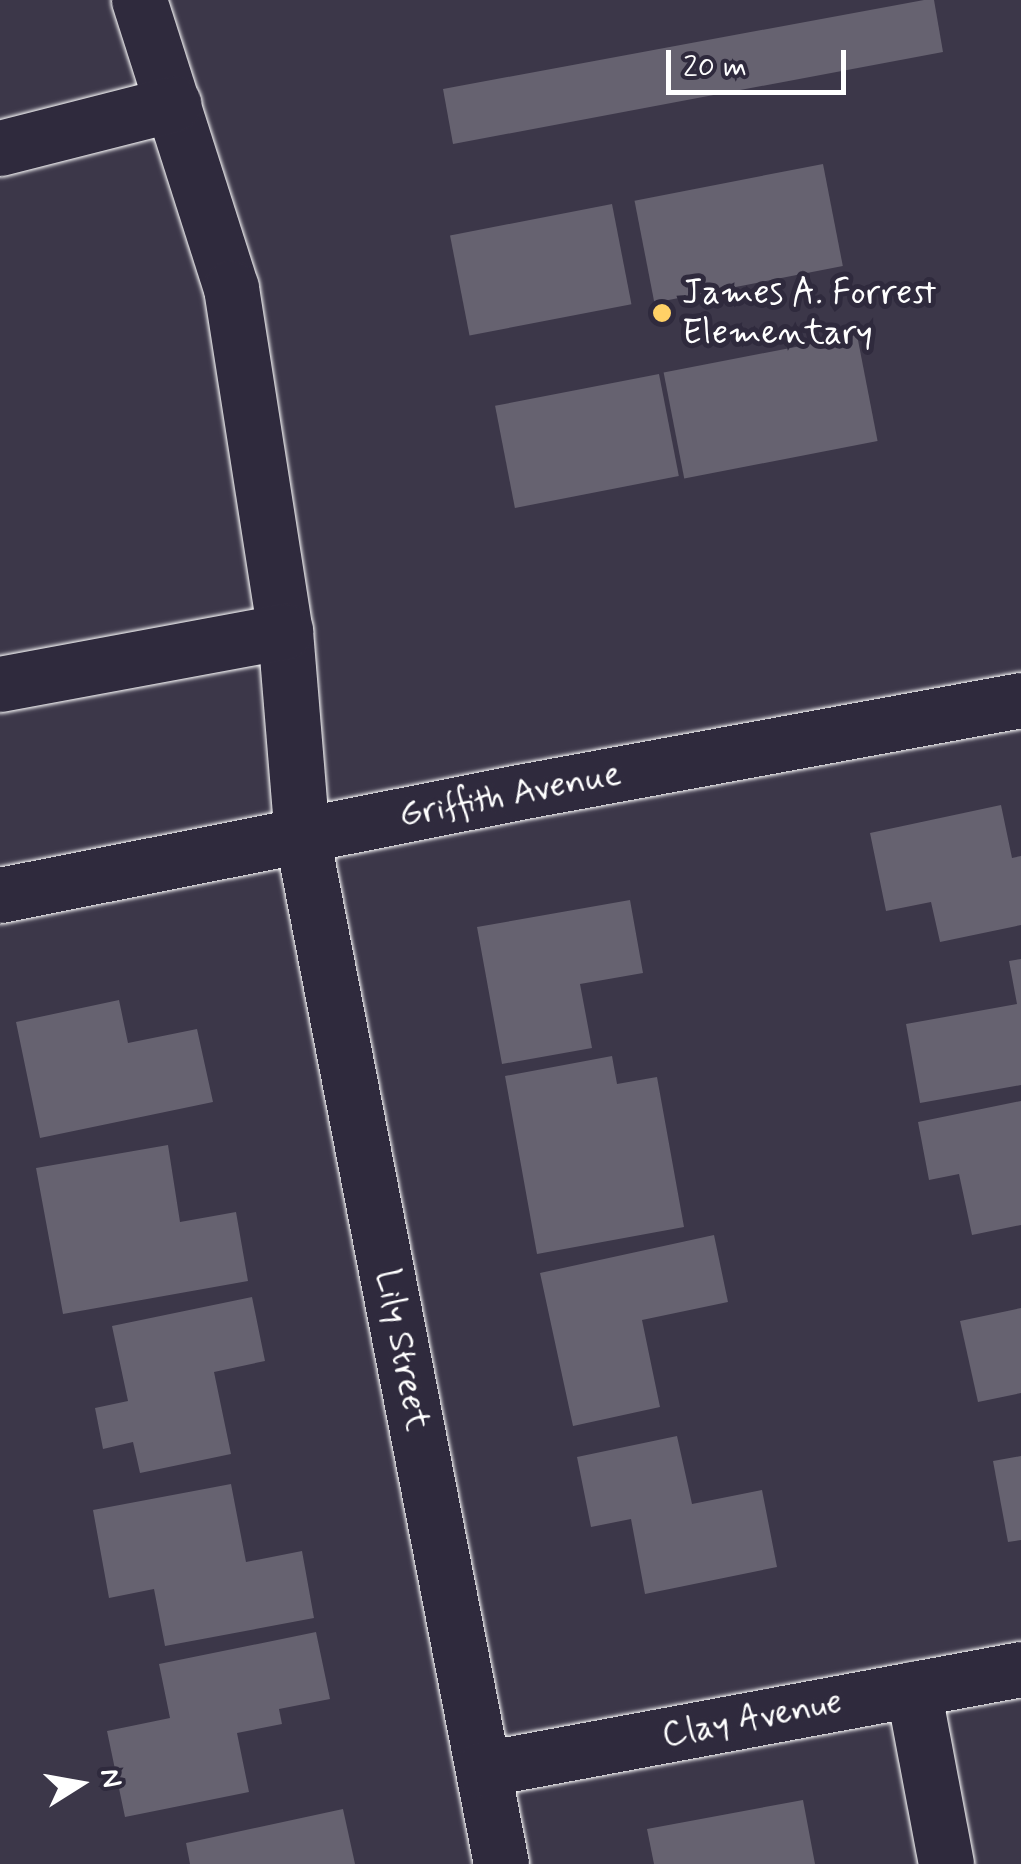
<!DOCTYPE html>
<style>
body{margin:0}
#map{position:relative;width:1021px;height:1864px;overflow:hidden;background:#3c3749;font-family:Mynerve,sans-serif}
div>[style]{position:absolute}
.building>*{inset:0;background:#666270;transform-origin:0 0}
.roads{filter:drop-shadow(0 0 2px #fff) drop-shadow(0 0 2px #fff)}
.minor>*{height:55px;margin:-27.5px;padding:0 27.5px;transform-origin:27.5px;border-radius:27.5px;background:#2f2a3d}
.dots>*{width:28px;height:28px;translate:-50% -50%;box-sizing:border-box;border:5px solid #2f2a3d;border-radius:50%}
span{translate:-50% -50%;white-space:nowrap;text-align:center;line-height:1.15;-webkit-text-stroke:10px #2f2a3d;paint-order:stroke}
.poi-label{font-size:35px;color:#fff}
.left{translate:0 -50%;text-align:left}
.street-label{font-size:35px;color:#fff}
.north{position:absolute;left:30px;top:1734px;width:100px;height:100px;-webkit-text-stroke:8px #2f2a3d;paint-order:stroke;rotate:79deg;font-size:28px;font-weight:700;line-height:40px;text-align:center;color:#fff}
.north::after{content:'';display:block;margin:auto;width:35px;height:45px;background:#fff;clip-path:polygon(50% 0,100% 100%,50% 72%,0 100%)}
.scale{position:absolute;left:666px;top:50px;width:180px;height:45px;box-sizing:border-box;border:5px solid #fff;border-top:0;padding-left:12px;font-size:30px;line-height:35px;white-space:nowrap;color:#fff;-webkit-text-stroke:8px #2f2a3d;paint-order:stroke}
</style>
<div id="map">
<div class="building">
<i style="clip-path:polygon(924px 0,934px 0,943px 52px,453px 144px,443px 89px)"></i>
<i style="left:823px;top:164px;width:104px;height:192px;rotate:79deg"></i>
<i style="left:612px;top:204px;width:102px;height:165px;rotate:79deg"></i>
<i style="left:857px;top:335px;width:108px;height:197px;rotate:79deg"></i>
<i style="left:659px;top:374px;width:104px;height:167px;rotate:79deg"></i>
<i style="clip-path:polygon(1001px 805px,1012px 858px,1021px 856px,1021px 925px,940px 942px,931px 902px,886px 911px,870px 833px)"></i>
<i style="clip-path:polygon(630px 900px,643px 973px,580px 984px,592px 1048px,502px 1064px,477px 927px)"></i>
<i style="clip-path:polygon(1021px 959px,1021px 1085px,920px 1103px,906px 1024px,1017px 1004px,1009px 961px)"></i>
<i style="clip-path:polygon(119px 1000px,128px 1043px,197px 1029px,213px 1102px,40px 1138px,16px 1022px)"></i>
<i style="clip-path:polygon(612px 1056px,617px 1084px,657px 1077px,684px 1227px,537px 1254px,505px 1076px)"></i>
<i style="clip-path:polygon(1021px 1101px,1021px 1225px,972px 1235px,959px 1174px,929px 1180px,918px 1122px)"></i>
<i style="clip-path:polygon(168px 1145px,180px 1222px,236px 1212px,248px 1281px,63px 1314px,36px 1168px)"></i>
<i style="clip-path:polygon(714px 1235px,728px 1302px,642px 1320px,660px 1407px,573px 1426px,540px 1273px)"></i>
<i style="clip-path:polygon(252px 1297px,265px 1361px,214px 1372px,231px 1454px,140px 1473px,133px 1442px,103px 1449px,95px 1408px,128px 1401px,112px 1326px)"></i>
<i style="clip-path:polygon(1021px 1308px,1021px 1393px,978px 1402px,960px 1321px)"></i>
<i style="clip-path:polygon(677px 1436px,692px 1504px,762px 1490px,777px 1567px,645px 1594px,631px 1519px,591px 1527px,577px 1457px)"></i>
<i style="clip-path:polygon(1021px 1456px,1021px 1540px,1008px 1542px,993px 1461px)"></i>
<i style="clip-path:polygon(231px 1484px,246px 1562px,302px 1551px,314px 1618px,165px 1646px,154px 1589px,109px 1598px,93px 1510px)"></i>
<i style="clip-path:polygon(316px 1632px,330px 1699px,279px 1709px,282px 1724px,237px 1733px,249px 1792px,125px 1817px,107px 1731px,170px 1718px,159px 1664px)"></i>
<i style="clip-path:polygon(803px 1800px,815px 1864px,654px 1864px,647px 1829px)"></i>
<i style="clip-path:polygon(343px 1809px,355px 1864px,190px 1864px,186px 1843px)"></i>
</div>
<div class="roads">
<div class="minor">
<i style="left:139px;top:0;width:302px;rotate:72.3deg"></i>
<i style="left:231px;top:288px;width:347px;rotate:81.1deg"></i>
<i style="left:285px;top:631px;width:206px;rotate:85.3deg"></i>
<i style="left:302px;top:836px;width:1047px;rotate:79.04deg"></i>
<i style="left:0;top:148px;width:179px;rotate:-14.3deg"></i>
<i style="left:0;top:684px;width:290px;rotate:-10.5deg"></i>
<i style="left:0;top:895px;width:529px;rotate:-11.22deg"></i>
<i style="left:519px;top:792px;width:510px;rotate:-10.39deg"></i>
<i style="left:913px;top:1689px;width:178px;rotate:79.3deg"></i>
<i style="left:483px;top:1769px;width:547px;rotate:-10.53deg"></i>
</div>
</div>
<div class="dots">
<i style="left:662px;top:313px;background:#ffd166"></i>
</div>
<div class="poi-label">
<span class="left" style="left:682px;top:313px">James A. Forrest<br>Elementary</span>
</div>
<div class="street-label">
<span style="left:510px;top:795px;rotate:-11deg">Griffith Avenue</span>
<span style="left:402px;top:1350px;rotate:79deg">Lily Street</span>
<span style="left:752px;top:1719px;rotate:-11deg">Clay Avenue</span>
</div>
<div class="north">N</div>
<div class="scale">20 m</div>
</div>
